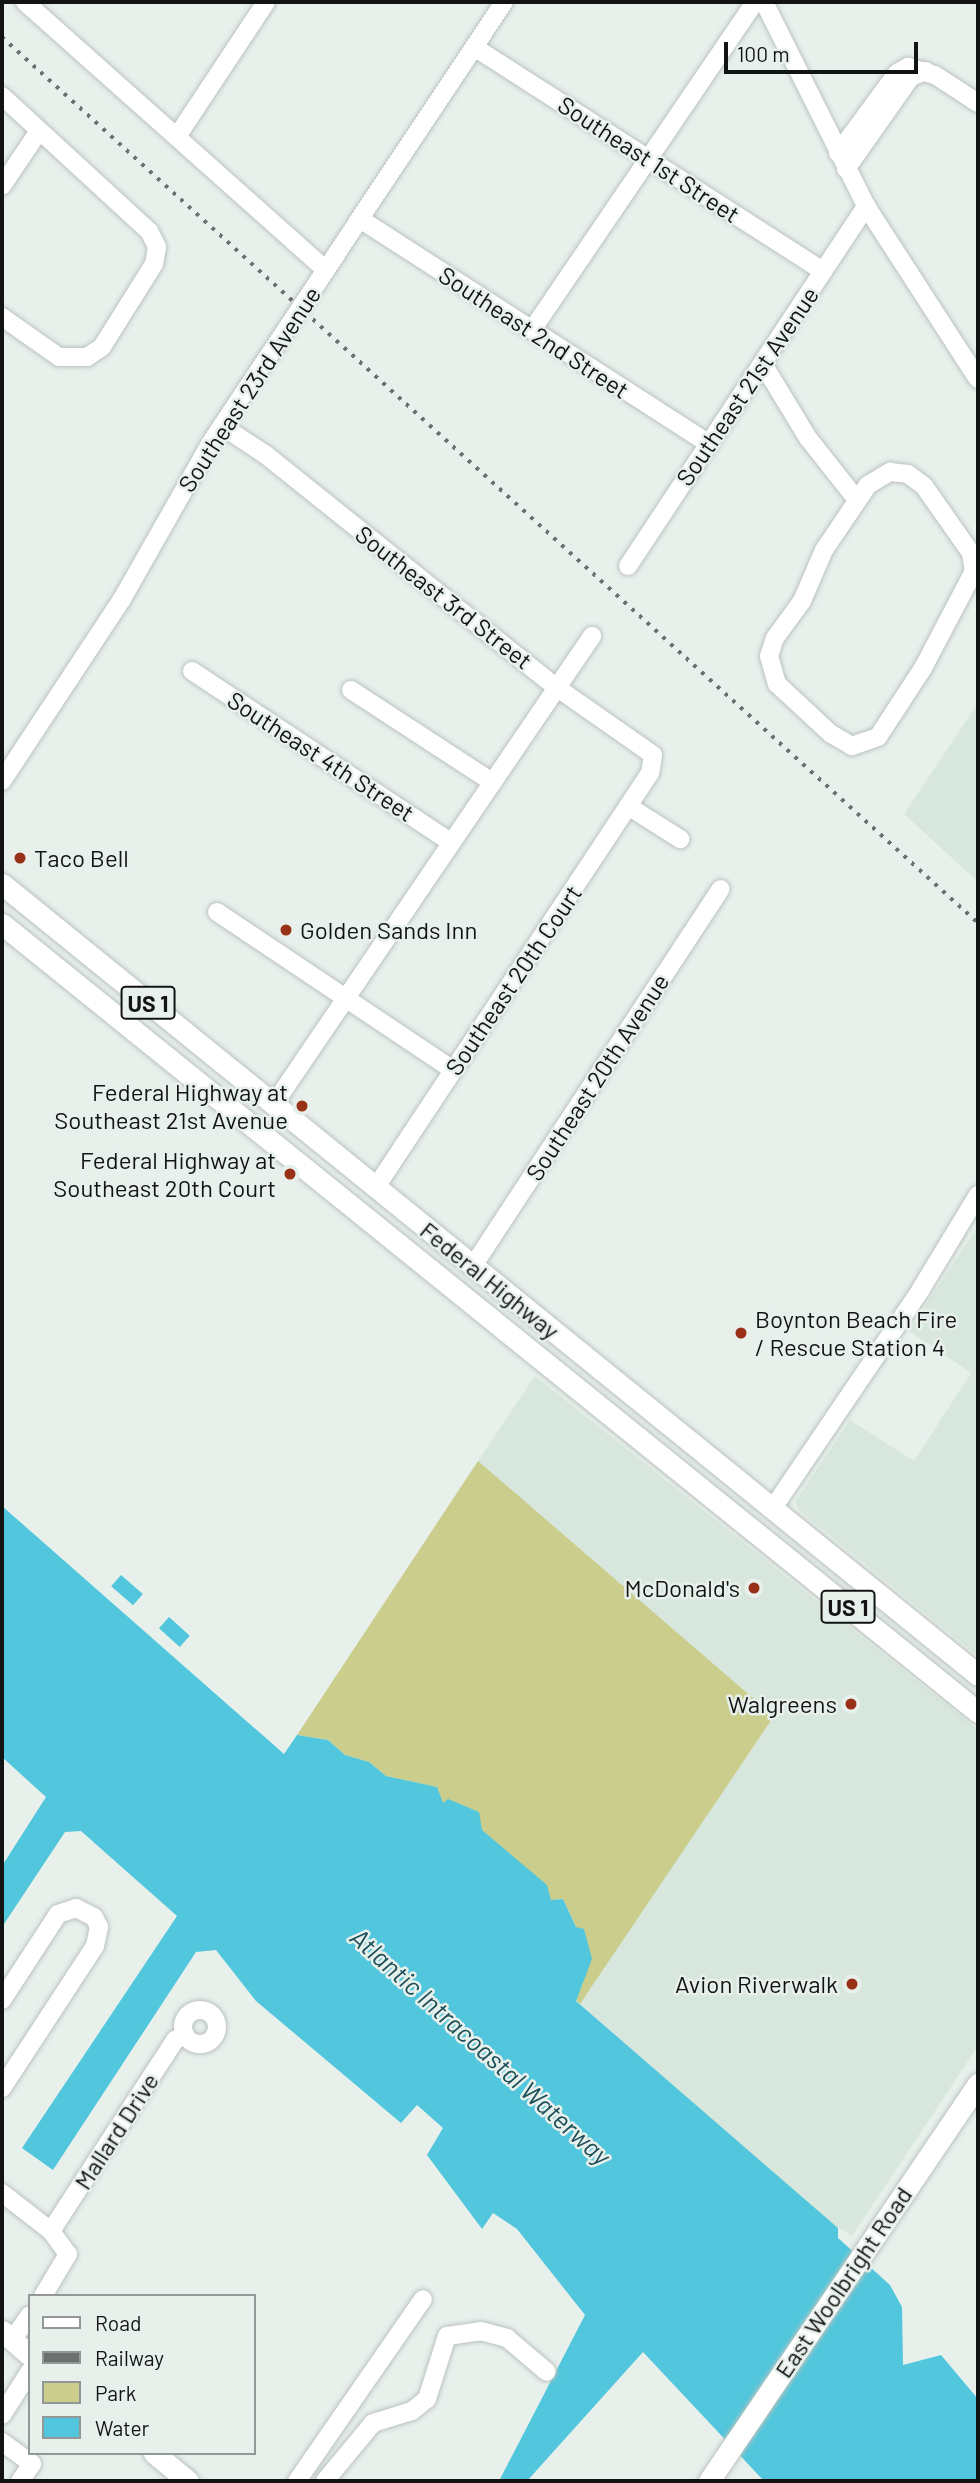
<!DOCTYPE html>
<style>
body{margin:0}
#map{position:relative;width:980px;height:2483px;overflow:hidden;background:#e8f0ec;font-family:Barlow,sans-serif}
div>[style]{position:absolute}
.built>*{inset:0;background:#d8e7de}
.green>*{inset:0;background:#cacd8b}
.water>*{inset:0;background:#51c6dc;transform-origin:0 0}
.roads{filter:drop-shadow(0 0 2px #bbc3be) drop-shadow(0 0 2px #bbc3be)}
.minor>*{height:18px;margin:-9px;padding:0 9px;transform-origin:9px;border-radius:9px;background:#fff}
.minor>.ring{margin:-9px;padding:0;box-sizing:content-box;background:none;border:18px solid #fff;border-radius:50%}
.major>*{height:21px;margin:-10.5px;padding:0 10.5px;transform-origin:10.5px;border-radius:10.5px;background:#fff}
.rail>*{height:3.5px;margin-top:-1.75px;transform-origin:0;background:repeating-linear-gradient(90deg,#6c716f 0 3.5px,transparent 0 10.5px)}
.dots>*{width:19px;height:19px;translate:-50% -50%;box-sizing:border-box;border:4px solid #e8f0ec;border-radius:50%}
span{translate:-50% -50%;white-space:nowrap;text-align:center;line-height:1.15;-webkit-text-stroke:5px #e8f0ec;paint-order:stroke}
.shield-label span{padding:2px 5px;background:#e8f0ec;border:2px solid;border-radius:5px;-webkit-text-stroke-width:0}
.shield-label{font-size:23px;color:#121413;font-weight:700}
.street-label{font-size:24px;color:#121413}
.poi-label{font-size:24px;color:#121413}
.left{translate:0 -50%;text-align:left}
.right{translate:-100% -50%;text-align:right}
.water-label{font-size:26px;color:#1d4f58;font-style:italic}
.frame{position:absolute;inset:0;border:4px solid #121413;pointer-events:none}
.legend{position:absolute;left:28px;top:2294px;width:228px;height:161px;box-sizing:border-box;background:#e8f0ec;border:2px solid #929895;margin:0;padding:9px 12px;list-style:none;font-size:21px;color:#121413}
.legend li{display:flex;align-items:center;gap:14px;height:35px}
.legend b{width:35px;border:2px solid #929895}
.scale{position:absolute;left:724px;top:42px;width:194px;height:32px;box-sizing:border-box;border:4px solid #121413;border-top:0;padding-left:9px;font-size:21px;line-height:24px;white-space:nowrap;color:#121413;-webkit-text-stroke:5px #e8f0ec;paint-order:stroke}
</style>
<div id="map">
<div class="built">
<i style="clip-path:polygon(978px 703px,978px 882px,904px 814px)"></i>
<i style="clip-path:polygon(978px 1226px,978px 1656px,799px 1510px,795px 1502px,850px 1420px,914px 1461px,971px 1373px,909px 1331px)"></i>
<i style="clip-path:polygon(535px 1376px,978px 1730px,978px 2046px,852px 2236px,825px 2219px,580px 2004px,773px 1716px,478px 1461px)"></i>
</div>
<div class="green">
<i style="clip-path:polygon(478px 1461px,774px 1716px,580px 2004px,576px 2000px,585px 1946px,563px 1899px,551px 1900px,482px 1830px,443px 1804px,436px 1787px,386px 1776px,369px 1762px,345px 1755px,328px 1740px,297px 1735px)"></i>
</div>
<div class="water">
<i style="clip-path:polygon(2px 1506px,284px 1754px,297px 1735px,328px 1740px,345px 1755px,369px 1762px,386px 1776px,437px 1787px,443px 1803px,448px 1799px,479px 1812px,482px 1830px,547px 1885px,551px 1900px,563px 1899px,576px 1927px,584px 1929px,592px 1959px,576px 2001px,838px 2228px,838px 2238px,890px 2285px,902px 2307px,903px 2365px,941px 2355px,978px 2399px,978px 2481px,764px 2481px,643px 2352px,527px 2481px,499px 2481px,585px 2315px,517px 2229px,493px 2213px,482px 2229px,427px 2155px,443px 2128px,417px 2105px,401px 2123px,256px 2001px,216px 1950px,196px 1952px,53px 2170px,22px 2148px,177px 1916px,81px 1831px,65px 1832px,2px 1927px,2px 1866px,46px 1797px,2px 1757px)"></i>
<i style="left:121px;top:1575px;width:29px;height:15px;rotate:41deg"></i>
<i style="left:169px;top:1617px;width:28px;height:15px;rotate:42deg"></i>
</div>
<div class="roads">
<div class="minor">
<i style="left:25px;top:2px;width:403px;rotate:41.7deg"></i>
<i style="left:764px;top:2px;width:228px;rotate:63.4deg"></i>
<i style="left:866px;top:206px;width:206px;rotate:57.1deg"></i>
<i style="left:474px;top:47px;width:415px;rotate:32.7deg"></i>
<i style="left:2px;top:96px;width:200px;rotate:42.6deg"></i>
<i style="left:149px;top:231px;width:18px;rotate:63deg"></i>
<i style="left:157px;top:247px;width:17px;rotate:100deg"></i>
<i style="left:154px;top:264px;width:98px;rotate:122.1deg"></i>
<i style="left:102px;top:347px;width:18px;rotate:146deg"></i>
<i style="left:87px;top:357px;width:28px;rotate:180deg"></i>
<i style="left:59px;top:357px;width:70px;rotate:-144.9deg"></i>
<i style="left:178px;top:135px;width:159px;rotate:-56.5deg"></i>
<i style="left:838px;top:153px;width:99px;rotate:-53.6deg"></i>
<i style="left:897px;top:73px;width:13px;rotate:-29deg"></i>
<i style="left:908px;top:67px;width:28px;rotate:17deg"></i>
<i style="left:935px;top:75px;width:51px;rotate:33.1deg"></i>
<i style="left:846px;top:169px;width:113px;rotate:-54.8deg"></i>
<i style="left:911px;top:77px;width:16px;rotate:-22deg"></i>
<i style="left:2px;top:186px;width:66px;rotate:-56.1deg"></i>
<i style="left:360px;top:219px;width:415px;rotate:32.8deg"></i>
<i style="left:532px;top:330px;width:397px;rotate:-55.8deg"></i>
<i style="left:763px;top:364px;width:87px;rotate:58.7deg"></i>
<i style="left:808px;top:438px;width:79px;rotate:51.7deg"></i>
<i style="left:222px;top:426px;width:53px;rotate:33.4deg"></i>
<i style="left:266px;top:455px;width:371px;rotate:38.7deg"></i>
<i style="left:556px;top:687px;width:118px;rotate:35deg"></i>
<i style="left:653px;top:755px;width:18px;rotate:99deg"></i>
<i style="left:650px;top:773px;width:496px;rotate:123.5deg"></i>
<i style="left:890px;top:472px;width:18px;rotate:6deg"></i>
<i style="left:908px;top:474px;width:20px;rotate:37deg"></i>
<i style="left:924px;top:486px;width:82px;rotate:55deg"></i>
<i style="left:971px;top:553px;width:18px;rotate:81deg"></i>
<i style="left:974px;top:571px;width:110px;rotate:117.7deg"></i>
<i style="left:923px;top:668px;width:82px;rotate:123.1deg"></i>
<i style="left:878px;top:737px;width:28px;rotate:161deg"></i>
<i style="left:852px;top:746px;width:24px;rotate:-150deg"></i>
<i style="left:831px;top:734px;width:74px;rotate:-137.2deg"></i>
<i style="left:777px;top:684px;width:29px;rotate:-106deg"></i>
<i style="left:769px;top:656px;width:19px;rotate:-72deg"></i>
<i style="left:775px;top:638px;width:46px;rotate:-53.9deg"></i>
<i style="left:802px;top:601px;width:56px;rotate:-66.7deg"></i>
<i style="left:824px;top:550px;width:78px;rotate:-55.9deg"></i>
<i style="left:868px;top:485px;width:26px;rotate:-31deg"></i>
<i style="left:628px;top:566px;width:432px;rotate:-56.5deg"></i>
<i style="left:192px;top:671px;width:310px;rotate:33.5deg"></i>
<i style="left:351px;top:690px;width:168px;rotate:33.1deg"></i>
<i style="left:2px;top:781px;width:218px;rotate:-56.6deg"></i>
<i style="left:122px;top:599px;width:178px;rotate:-60.4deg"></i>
<i style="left:210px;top:444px;width:531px;rotate:-56.37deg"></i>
<i style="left:628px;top:806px;width:62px;rotate:32.4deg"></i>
<i style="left:217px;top:912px;width:284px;rotate:33.8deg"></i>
<i style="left:274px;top:1104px;width:566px;rotate:-55.8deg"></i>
<i style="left:473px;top:1266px;width:451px;rotate:-56.7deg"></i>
<i style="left:773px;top:1508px;width:264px;rotate:-55.9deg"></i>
<i style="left:921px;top:1289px;width:110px;rotate:-58.8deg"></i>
<i style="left:2px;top:2000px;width:103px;rotate:-56.9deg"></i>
<i style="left:58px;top:1914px;width:19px;rotate:-18deg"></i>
<i style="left:76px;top:1908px;width:20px;rotate:27deg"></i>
<i style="left:94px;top:1917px;width:11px;rotate:63deg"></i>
<i style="left:99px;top:1927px;width:19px;rotate:102deg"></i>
<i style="left:95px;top:1946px;width:170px;rotate:123.2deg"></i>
<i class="ring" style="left:183px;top:2010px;width:16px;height:16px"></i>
<i style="left:2px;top:2193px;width:62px;rotate:37.8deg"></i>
<i style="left:51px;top:2231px;width:29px;rotate:54deg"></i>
<i style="left:68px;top:2254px;width:49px;rotate:120.8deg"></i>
<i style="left:51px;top:2231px;width:228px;rotate:-57deg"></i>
<i style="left:175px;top:2040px;width:11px;rotate:-27deg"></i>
<i style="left:13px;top:2339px;width:29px;rotate:-55deg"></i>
<i style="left:2px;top:2415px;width:52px;rotate:-57.5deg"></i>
<i style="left:2px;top:2442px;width:37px;rotate:36deg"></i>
<i style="left:32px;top:2464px;width:21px;rotate:125deg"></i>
<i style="left:297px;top:2481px;width:221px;rotate:-55.3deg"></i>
<i style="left:325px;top:2481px;width:75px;rotate:-50.4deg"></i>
<i style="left:373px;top:2423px;width:41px;rotate:-17.1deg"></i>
<i style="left:412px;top:2411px;width:19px;rotate:-39deg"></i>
<i style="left:427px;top:2399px;width:66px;rotate:-72.4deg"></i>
<i style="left:447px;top:2336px;width:34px;rotate:-8deg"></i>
<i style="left:481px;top:2331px;width:27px;rotate:15deg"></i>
<i style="left:507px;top:2338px;width:52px;rotate:40.4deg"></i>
</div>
<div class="major">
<i style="left:2px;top:884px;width:1256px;rotate:39.02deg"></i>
<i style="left:2px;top:924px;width:1254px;rotate:38.92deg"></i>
<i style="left:2px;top:2331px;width:37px;rotate:41deg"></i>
<i style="left:154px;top:2453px;width:44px;rotate:39.5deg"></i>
<i style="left:709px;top:2481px;width:480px;rotate:-55.9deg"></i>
</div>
</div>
<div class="rail">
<i style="left:2px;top:37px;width:1318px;rotate:42.23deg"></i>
</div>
<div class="dots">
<i style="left:20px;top:858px;background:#993018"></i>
<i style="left:286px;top:930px;background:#993018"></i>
<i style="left:302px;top:1106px;background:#993018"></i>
<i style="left:290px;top:1174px;background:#993018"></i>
<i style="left:741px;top:1333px;background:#993018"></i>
<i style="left:754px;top:1588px;background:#993018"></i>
<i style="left:851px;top:1704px;background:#993018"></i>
<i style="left:852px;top:1984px;background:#993018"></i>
</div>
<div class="shield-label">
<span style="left:148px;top:1003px">US 1</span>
<span style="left:848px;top:1607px">US 1</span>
</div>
<div class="street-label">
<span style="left:649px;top:159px;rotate:33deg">Southeast 1st Street</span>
<span style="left:534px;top:332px;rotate:33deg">Southeast 2nd Street</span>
<span style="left:747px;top:386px;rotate:-56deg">Southeast 21st Avenue</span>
<span style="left:249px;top:389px;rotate:-57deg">Southeast 23rd Avenue</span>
<span style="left:444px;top:597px;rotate:38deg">Southeast 3rd Street</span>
<span style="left:321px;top:756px;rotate:33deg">Southeast 4th Street</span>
<span style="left:513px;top:980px;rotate:-56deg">Southeast 20th Court</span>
<span style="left:597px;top:1077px;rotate:-57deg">Southeast 20th Avenue</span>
<span style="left:490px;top:1280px;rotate:39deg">Federal Highway</span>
<span style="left:116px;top:2131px;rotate:-57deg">Mallard Drive</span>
<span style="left:843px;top:2282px;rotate:-56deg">East Woolbright Road</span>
</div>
<div class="poi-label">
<span class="left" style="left:34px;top:858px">Taco Bell</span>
<span class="left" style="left:300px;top:930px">Golden Sands Inn</span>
<span class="right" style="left:288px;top:1106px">Federal Highway at<br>Southeast 21st Avenue</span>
<span class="right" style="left:276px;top:1174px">Federal Highway at<br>Southeast 20th Court</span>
<span class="left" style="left:755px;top:1333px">Boynton Beach Fire<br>/ Rescue Station 4</span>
<span class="right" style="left:740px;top:1588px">McDonald's</span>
<span class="right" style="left:837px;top:1704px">Walgreens</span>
<span class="right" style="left:838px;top:1984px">Avion Riverwalk</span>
</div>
<div class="water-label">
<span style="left:481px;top:2046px;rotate:42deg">Atlantic Intracoastal Waterway</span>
</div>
<div class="frame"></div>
<ul class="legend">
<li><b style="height:9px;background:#fff"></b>Road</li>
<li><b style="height:9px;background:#6c716f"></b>Railway</li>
<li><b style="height:19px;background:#cacd8b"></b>Park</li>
<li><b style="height:19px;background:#51c6dc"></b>Water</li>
</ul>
<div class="scale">100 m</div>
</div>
